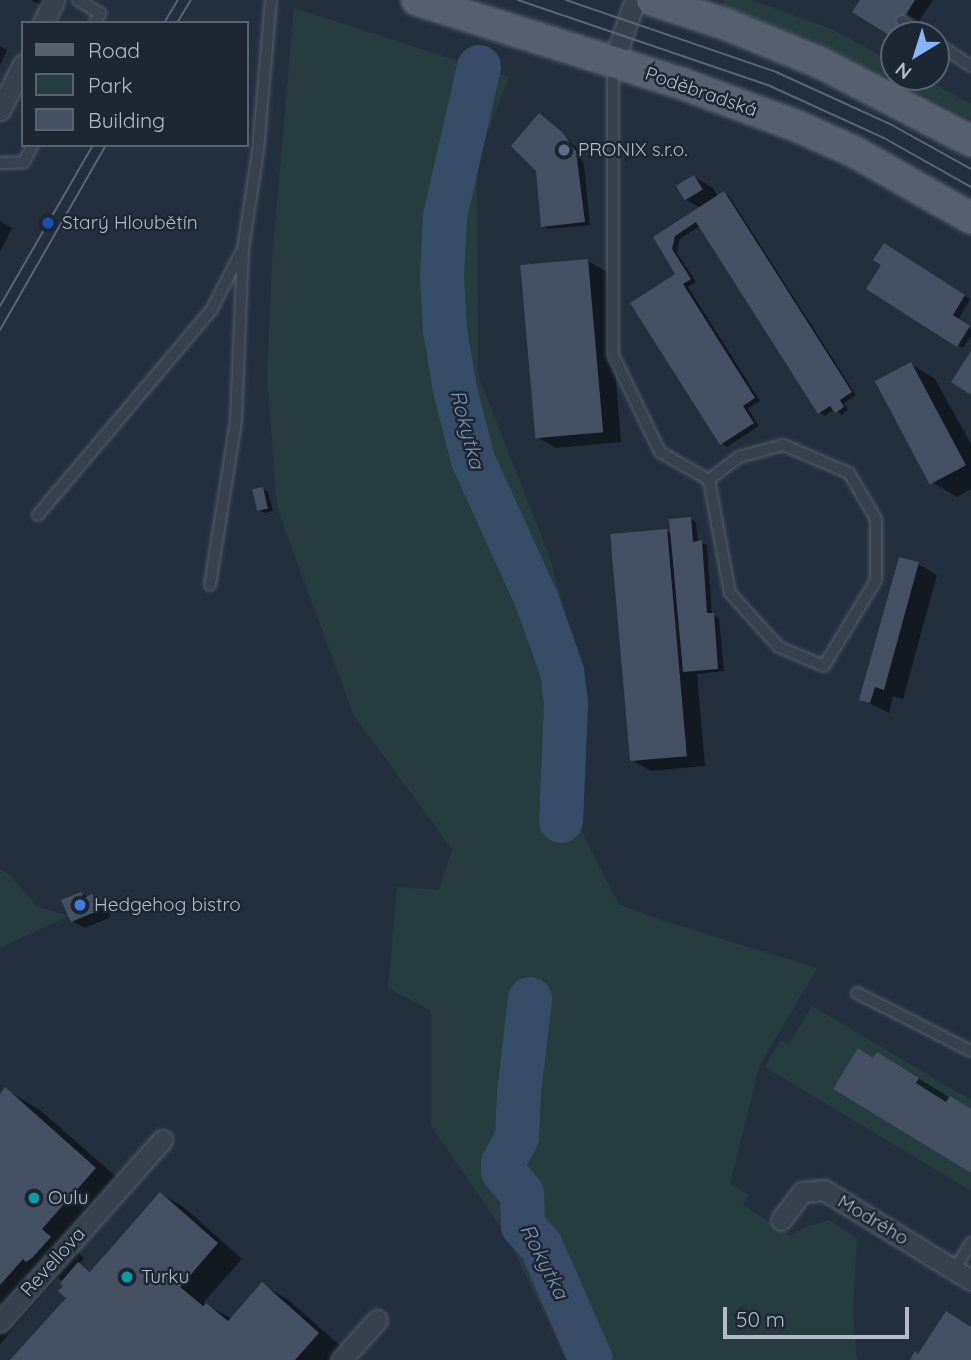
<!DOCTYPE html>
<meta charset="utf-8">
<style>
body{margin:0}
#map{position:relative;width:971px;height:1360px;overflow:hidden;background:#242f3e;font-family:Quicksand,sans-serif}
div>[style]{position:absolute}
.green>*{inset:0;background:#263c3f}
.shadow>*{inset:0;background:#0007}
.river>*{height:44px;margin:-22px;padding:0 22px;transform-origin:22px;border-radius:22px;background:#394c67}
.building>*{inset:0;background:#455162;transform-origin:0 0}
.roads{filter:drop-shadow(0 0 2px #565f6c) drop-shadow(0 0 2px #565f6c)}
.service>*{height:10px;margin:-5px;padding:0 5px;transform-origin:5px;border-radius:5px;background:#38414e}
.minor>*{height:19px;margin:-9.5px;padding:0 9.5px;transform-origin:9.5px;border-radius:9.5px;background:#38414e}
.primary>*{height:30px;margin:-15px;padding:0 15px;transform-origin:15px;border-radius:15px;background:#56606e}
.tram>*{height:2px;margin:-1px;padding:0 1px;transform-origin:1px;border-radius:1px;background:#5a6575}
.dots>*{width:19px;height:19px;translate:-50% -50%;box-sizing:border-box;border:4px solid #1d2633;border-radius:50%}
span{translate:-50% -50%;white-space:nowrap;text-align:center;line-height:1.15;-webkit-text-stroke:5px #1d2633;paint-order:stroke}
.street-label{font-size:19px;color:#b4bcc9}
.poi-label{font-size:19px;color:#b4bcc9}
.left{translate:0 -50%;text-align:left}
.water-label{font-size:21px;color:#7c92b1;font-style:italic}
.legend{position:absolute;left:21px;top:21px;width:228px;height:126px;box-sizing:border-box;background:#1d2633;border:2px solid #59626f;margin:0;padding:9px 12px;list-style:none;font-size:21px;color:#b4bcc9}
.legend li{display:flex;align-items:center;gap:14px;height:35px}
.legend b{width:35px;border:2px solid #59626f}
.north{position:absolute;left:880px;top:21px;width:70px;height:70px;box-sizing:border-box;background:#1d2633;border:2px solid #59626f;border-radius:50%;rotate:218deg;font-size:19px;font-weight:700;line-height:28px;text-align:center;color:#b4bcc9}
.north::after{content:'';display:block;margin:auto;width:24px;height:32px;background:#8ab4f8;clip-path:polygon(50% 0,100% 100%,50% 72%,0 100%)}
.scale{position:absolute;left:723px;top:1307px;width:186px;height:32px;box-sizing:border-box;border:4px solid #b4bcc9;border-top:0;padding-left:9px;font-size:21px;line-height:24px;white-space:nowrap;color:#b4bcc9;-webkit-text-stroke:5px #1d2633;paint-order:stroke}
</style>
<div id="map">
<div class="green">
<i style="clip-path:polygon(723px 0,751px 0,830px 28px,894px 63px,894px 77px,921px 77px,971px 104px,971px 119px,820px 43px,722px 5px)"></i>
<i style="clip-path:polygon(294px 8px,509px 77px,477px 160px,478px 375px,550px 558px,583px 678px,580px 829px,619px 904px,658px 919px,817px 968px,759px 1067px,730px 1184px,749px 1195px,743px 1205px,791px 1236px,805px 1227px,829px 1220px,857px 1238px,853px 1311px,857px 1360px,566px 1360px,507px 1236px,431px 1126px,431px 1011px,388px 988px,397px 887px,439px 890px,452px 849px,354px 716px,277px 508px,267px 378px,272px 260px)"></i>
<i style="clip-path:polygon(0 869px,10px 875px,36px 906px,68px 916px,0 948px)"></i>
<i style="clip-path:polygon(812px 1006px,971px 1100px,971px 1109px,950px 1097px,946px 1102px,916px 1083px,919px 1078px,877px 1052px,873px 1058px,858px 1048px,833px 1089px,971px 1173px,971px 1191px,765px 1067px,781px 1040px,789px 1044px)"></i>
</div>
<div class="shadow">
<i style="clip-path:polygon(31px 0,59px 0,54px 12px)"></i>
<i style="clip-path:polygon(862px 0,933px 0,910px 35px,894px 36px,855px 12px)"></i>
<i style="clip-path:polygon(0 46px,7px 50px,0 65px)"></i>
<i style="clip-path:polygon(545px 118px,576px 147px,584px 165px,590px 225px,548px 229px,543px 226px)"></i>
<i style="clip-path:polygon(694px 177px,713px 188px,718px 197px,724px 193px,729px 196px,856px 395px,844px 403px,848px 410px,842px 415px,835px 409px,825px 416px,819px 412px,700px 226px,680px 239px,677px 253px,696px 282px,688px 287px,760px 401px,748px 409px,759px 426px,727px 447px,721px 443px,677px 275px,655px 238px,701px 208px,686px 200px)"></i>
<i style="clip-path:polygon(0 221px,12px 228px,0 252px)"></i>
<i style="clip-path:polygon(884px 246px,970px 299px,958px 320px,971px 328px,971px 336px,963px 348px,868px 289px,883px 265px)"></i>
<i style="clip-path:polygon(588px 261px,607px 272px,621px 442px,556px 448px,537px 437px)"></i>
<i style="clip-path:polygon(911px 364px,935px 379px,971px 444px,971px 489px,957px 497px,932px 482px)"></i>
<i style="clip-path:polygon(263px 489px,268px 492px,273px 511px,265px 513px,259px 510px)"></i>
<i style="clip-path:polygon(690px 519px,696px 522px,698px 542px,707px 545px,712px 615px,719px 618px,724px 671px,697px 674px,705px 766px,651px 771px,632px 760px,667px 531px,672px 534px)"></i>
<i style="clip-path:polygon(918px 564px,937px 575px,903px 699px,893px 696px,889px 713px,861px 699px)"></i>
<i style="clip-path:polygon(81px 894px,105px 903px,111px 917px,85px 928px,72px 921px)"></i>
<i style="clip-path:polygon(874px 1060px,912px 1074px,971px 1111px,971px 1171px)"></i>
<i style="clip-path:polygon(6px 1090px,40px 1110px,129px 1188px,75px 1250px,84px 1258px,79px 1264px,92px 1272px,161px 1194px,185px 1208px,242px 1259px,204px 1302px,209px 1306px,232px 1319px,263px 1285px,287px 1299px,343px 1348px,332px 1360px,13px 1360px,68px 1297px,63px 1281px,58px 1278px,0 1344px,0 1097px)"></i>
</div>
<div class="river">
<i style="left:479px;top:67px;width:154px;rotate:102.8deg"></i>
<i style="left:445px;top:217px;width:60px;rotate:92.9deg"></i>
<i style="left:442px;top:277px;width:53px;rotate:86.8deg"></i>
<i style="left:445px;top:330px;width:61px;rotate:80.5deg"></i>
<i style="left:455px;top:390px;width:72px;rotate:75.6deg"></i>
<i style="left:473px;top:460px;width:152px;rotate:65.5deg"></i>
<i style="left:536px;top:598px;width:77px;rotate:70.4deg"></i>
<i style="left:562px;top:671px;width:33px;rotate:83deg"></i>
<i style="left:566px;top:704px;width:117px;rotate:92.4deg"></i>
<i style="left:530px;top:999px;width:95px;rotate:96.7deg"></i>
<i style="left:519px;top:1093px;width:44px;rotate:92.6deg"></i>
<i style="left:517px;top:1137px;width:30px;rotate:118deg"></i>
<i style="left:503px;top:1163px;width:8px;rotate:90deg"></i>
<i style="left:503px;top:1171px;width:30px;rotate:50deg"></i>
<i style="left:522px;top:1194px;width:32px;rotate:88deg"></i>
<i style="left:523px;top:1226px;width:27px;rotate:48deg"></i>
<i style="left:541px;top:1246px;width:124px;rotate:66.3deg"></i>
</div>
<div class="building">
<i style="clip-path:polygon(860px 0,915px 0,892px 37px,852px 12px)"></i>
<i style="clip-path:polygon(539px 113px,562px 132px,576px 151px,585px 222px,541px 227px,536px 171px,511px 146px)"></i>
<i style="left:694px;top:175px;width:17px;height:21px;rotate:59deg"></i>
<i style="clip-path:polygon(724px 191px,852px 392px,840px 400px,844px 407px,835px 413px,830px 406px,818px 414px,696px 222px,675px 236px,672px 249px,691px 279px,683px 284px,755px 398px,743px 406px,754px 423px,720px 445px,630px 303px,675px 274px,653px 237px)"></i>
<i style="clip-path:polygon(884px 243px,965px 295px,953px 315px,970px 326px,957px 347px,866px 289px,881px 265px,873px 260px)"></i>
<i style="left:588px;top:259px;width:174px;height:68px;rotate:85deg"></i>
<i style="clip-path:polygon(971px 351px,971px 395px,951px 382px)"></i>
<i style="left:911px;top:362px;width:117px;height:41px;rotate:62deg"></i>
<i style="left:263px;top:487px;width:22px;height:11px;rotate:77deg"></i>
<i style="clip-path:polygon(691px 517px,693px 542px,702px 540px,707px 613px,714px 613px,718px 669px,683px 672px,669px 519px)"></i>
<i style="left:667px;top:529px;width:228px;height:57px;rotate:85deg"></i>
<i style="clip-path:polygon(899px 557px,919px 562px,884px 690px,875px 687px,870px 703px,859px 700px)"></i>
<i style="clip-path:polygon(81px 892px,84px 898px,92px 894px,100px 910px,71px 922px,61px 900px)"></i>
<i style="clip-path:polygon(858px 1048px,873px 1058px,877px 1052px,919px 1078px,916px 1083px,946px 1102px,950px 1096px,971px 1109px,971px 1173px,833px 1089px)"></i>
<i style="clip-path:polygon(5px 1087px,96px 1168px,42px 1229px,51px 1237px,32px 1258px,26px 1262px,23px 1259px,0 1285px,0 1094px)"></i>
<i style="clip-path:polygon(160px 1192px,218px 1243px,180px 1287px,203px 1306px,206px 1303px,228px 1321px,262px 1282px,319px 1333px,295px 1360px,10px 1360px,66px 1298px,58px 1291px,63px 1286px,60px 1283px,78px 1262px,90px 1272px)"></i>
<i style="clip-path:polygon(946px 1311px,971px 1327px,971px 1360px,910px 1360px,915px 1351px,918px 1354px)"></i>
</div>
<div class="roads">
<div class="service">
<i style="left:78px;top:0;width:26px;rotate:31deg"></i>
<i style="left:100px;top:13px;width:11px;rotate:117deg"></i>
<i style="left:902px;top:21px;width:26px;rotate:32deg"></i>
<i style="left:936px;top:43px;width:42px;rotate:33.3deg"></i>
<i style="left:613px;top:67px;width:288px;rotate:90deg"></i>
<i style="left:613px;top:355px;width:108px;rotate:64.1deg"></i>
<i style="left:660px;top:452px;width:56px;rotate:29.7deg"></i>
<i style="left:709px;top:480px;width:115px;rotate:79.5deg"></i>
<i style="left:730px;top:593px;width:73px;rotate:47.8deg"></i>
<i style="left:779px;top:647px;width:49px;rotate:22.9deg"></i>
<i style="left:824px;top:666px;width:100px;rotate:-58.8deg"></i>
<i style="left:876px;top:580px;width:61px;rotate:-90deg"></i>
<i style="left:876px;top:519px;width:53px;rotate:-120.4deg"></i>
<i style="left:849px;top:473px;width:72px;rotate:-157deg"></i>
<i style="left:783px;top:445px;width:46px;rotate:164.7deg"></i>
<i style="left:739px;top:457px;width:38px;rotate:143deg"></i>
<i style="left:0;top:163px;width:24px;rotate:-2deg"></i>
<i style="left:24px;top:162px;width:19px;rotate:-62deg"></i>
<i style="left:38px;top:515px;width:270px;rotate:-49.8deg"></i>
<i style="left:212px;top:309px;width:62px;rotate:-63deg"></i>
<i style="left:210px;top:585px;width:166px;rotate:-81deg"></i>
<i style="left:236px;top:421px;width:172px;rotate:-87.7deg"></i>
<i style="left:243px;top:249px;width:99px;rotate:-81.3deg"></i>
<i style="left:258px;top:151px;width:152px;rotate:-85.1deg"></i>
<i style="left:857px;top:993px;width:128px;rotate:27deg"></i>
<i style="left:954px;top:1270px;width:32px;rotate:-58deg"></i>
</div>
<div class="minor">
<i style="left:43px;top:23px;width:25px;rotate:-64deg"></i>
<i style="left:613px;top:63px;width:67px;rotate:-70.8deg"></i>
<i style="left:0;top:110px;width:51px;rotate:-63.4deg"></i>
<i style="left:781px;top:1220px;width:35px;rotate:-53deg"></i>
<i style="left:802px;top:1192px;width:22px;rotate:-5deg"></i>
<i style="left:824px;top:1190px;width:172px;rotate:31.5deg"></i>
<i style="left:0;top:1322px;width:244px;rotate:-48.3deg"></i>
<i style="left:341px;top:1360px;width:54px;rotate:-48deg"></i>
</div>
<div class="primary">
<i style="left:417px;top:0;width:279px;rotate:17.5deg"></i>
<i style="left:683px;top:84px;width:116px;rotate:20.2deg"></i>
<i style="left:792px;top:124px;width:67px;rotate:23.9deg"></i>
<i style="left:853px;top:151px;width:136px;rotate:29.6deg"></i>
<i style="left:652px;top:0;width:77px;rotate:18.2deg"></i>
<i style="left:725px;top:24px;width:104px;rotate:22.1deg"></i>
<i style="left:821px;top:63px;width:169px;rotate:27.5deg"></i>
</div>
</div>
<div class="tram">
<i style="left:518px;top:0;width:266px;rotate:18.8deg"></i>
<i style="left:770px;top:86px;width:125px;rotate:24.5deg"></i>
<i style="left:884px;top:138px;width:100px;rotate:29.4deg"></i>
<i style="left:566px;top:0;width:222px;rotate:18.9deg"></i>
<i style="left:776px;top:72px;width:125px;rotate:24.5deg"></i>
<i style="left:890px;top:124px;width:93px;rotate:29.1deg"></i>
<i style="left:164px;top:23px;width:27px;rotate:-59deg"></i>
<i style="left:177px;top:23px;width:27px;rotate:-59deg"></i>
<i style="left:0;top:306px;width:186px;rotate:-60deg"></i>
<i style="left:0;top:330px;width:213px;rotate:-60.2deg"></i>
</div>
<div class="dots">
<i style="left:564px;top:150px;background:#5c6f8a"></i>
<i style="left:48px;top:223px;background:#1a4fb4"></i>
<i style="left:80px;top:905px;background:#3f7fe0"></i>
<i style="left:34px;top:1198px;background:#0f9aa8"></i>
<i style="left:127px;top:1277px;background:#0f9aa8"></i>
</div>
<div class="street-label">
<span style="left:701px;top:92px;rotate:19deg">Poděbradská</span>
<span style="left:873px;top:1220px;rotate:31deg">Modrého</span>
<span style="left:53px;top:1262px;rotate:-48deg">Revellova</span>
</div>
<div class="poi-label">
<span class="left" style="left:578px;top:150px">PRONIX s.r.o.</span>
<span class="left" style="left:62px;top:223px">Starý Hloubětín</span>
<span class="left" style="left:94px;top:905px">Hedgehog bistro</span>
<span class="left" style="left:48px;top:1198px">Oulu</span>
<span class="left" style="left:141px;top:1277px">Turku</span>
</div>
<div class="water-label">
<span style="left:468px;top:429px;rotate:75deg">Rokytka</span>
<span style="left:545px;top:1261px;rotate:63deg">Rokytka</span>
</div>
<ul class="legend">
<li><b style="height:9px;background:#56606e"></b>Road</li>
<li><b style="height:19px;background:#263c3f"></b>Park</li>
<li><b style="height:19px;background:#455162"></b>Building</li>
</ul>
<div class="north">N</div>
<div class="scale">50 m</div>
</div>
